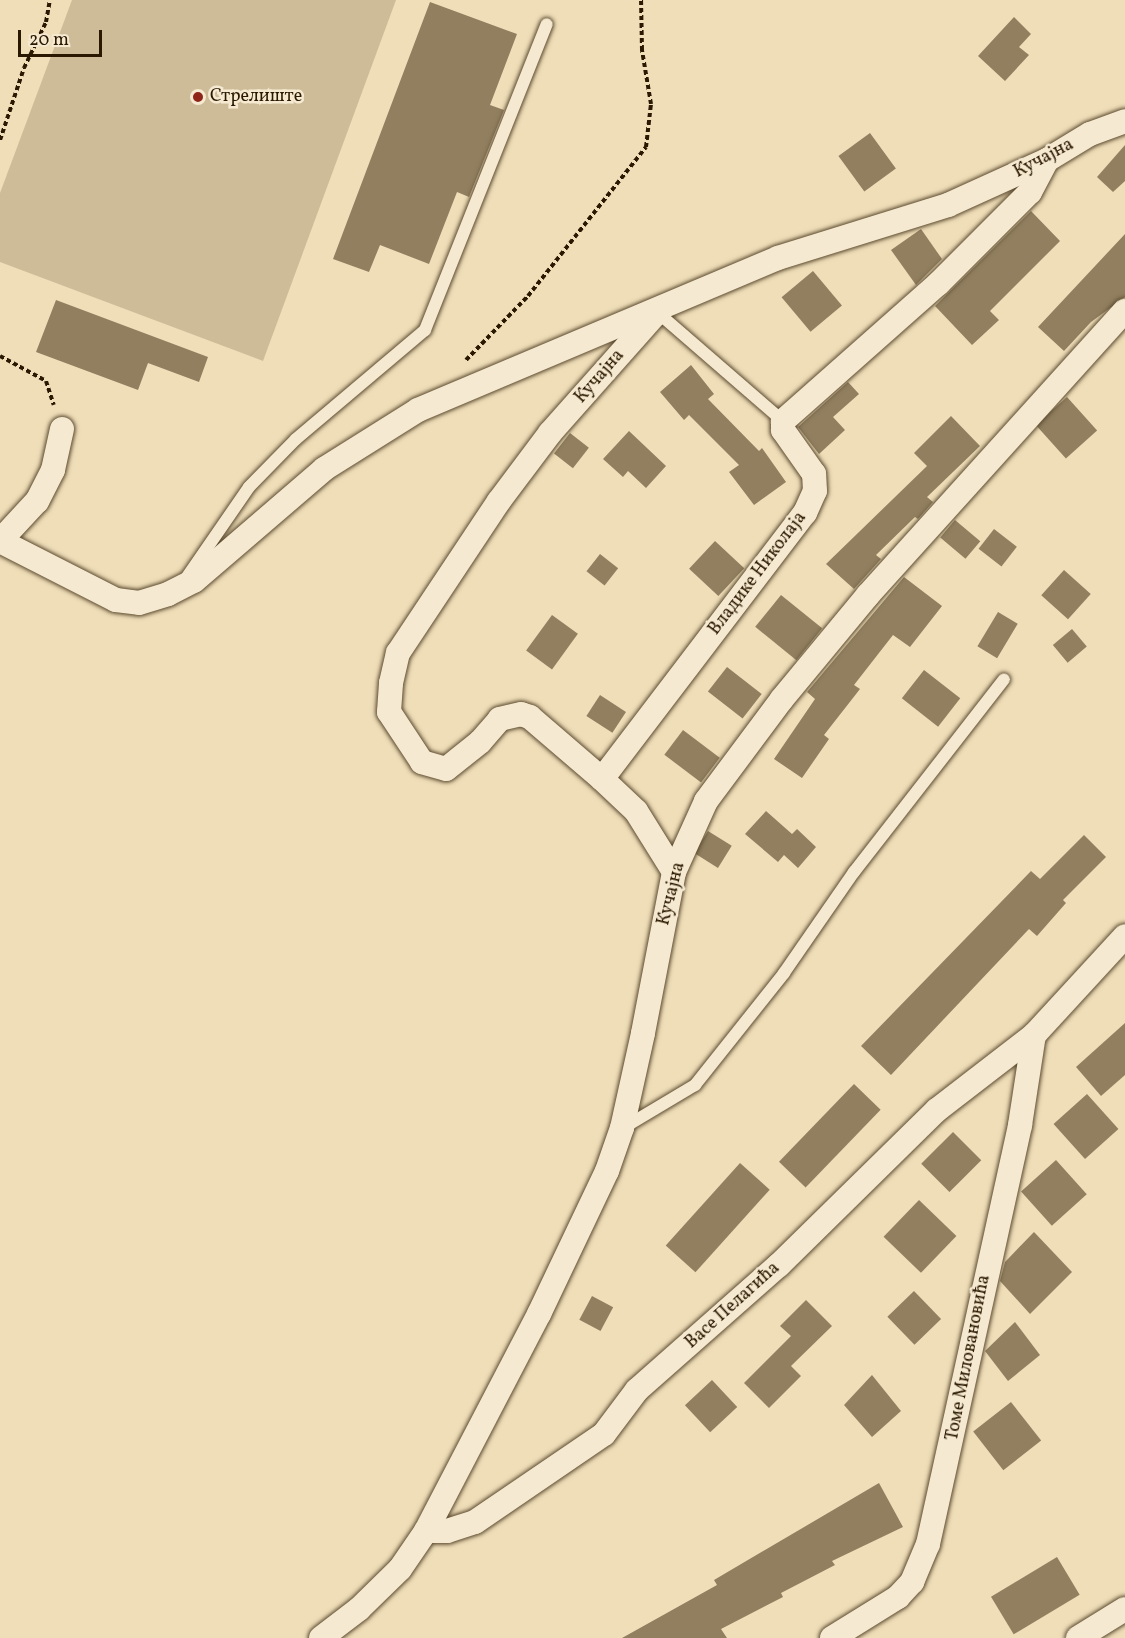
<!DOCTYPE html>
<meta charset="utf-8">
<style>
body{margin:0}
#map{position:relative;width:1125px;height:1638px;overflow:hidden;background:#efdeb8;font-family:Vollkorn,serif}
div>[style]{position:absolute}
.green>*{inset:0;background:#cebc99}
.building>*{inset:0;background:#917f60;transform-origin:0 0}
.path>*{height:4px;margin-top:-2px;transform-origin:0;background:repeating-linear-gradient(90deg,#2b1801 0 4.5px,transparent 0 7.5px)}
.roads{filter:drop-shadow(0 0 2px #5c4a2f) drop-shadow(0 0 2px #5c4a2f)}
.service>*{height:12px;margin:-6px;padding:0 6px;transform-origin:6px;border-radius:6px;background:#f5ead1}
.minor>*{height:24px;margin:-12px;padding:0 12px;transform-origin:12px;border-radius:12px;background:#f5ead1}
.dots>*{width:16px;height:16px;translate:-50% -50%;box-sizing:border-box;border:3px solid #f5ead1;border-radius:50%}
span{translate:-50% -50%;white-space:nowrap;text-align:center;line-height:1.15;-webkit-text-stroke:5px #f5ead1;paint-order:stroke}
.poi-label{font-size:18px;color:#2b1801}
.left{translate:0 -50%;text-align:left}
.street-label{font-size:18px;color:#2b1801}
.scale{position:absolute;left:18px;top:30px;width:84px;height:27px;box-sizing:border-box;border:3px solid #2b1801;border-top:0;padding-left:8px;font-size:18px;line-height:21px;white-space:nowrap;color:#2b1801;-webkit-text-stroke:4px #f5ead1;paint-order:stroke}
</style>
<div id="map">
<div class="green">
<i style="clip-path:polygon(72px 0,396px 0,263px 361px,0 262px,0 193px)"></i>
</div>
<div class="building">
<i style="clip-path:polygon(430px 2px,517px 34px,490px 105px,504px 110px,469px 197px,457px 192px,429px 264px,380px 245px,369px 272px,333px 259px)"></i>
<i style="clip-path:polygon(1014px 17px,1031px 34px,1019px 47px,1029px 55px,1005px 81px,978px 56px)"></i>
<i style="left:870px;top:133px;width:44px;height:39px;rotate:54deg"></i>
<i style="clip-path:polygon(1125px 145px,1125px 181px,1113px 192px,1097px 177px)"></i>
<i style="clip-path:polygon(1031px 211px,1060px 241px,990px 311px,999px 320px,972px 345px,935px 306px)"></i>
<i style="clip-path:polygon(921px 229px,942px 259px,916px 285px,891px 250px)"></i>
<i style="clip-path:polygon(1125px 234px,1125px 297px,1091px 322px,1064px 351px,1038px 327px)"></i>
<i style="left:813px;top:271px;width:45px;height:41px;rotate:50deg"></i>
<i style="clip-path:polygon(56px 300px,208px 357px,199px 382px,148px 363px,138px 390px,36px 352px)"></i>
<i style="clip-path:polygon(691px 365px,714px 394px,708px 399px,759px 451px,762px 448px,786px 482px,754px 505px,729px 472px,739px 465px,689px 415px,684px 420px,660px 392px)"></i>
<i style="clip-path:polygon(848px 382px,859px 394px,833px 417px,845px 430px,819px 454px,798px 427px)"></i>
<i style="left:1067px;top:397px;width:45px;height:42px;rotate:48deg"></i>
<i style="clip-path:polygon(951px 416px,980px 446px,927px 497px,933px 502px,918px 519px,915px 517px,876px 555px,881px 559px,854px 589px,826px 564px,927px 466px,914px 453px)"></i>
<i style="clip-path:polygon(629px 431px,666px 466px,646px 488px,628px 471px,623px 477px,603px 459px)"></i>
<i style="left:570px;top:433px;width:24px;height:26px;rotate:38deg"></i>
<i style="left:955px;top:520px;width:33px;height:23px;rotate:40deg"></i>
<i style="left:994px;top:529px;width:29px;height:25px;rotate:38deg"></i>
<i style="left:715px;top:541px;width:40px;height:38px;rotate:43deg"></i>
<i style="left:600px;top:554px;width:23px;height:22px;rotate:38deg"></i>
<i style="left:1064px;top:570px;width:36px;height:34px;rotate:42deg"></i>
<i style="clip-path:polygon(904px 577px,942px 606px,910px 647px,893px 635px,854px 685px,860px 689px,824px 735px,829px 739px,802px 778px,774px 759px,815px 699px,807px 692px)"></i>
<i style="left:781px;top:595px;width:53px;height:41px;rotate:39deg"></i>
<i style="left:998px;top:612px;width:23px;height:40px;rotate:31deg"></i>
<i style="left:552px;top:615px;width:32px;height:44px;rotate:36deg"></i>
<i style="left:1072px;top:629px;width:23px;height:25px;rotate:50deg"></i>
<i style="left:727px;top:667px;width:44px;height:31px;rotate:38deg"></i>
<i style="left:924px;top:670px;width:46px;height:36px;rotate:38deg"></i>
<i style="left:600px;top:695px;width:31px;height:25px;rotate:33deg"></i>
<i style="left:683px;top:730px;width:46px;height:31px;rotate:37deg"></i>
<i style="clip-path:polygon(766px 811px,792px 834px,797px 829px,816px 847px,798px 868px,784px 855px,778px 862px,745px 834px)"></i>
<i style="left:708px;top:831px;width:28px;height:26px;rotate:32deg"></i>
<i style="clip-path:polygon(1084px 835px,1106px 857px,1063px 900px,1066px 903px,1037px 936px,1029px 929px,891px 1075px,861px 1046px,1031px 871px,1040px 879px)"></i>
<i style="clip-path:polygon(1125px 1023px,1125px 1075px,1101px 1096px,1076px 1067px)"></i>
<i style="left:854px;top:1084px;width:37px;height:108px;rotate:44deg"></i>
<i style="left:1087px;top:1094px;width:47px;height:45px;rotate:48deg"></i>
<i style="left:953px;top:1132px;width:40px;height:45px;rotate:45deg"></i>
<i style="left:1056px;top:1160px;width:46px;height:47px;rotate:48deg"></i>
<i style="left:740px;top:1163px;width:40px;height:111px;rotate:42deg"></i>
<i style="left:919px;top:1200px;width:52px;height:51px;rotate:44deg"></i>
<i style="clip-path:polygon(1034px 1232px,1072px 1272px,1030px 1314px,1000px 1281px,1005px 1262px)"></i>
<i style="left:914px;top:1291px;width:39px;height:37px;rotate:46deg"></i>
<i style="left:592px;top:1296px;width:24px;height:27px;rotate:28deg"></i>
<i style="clip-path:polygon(806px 1300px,832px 1326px,791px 1366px,801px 1376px,769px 1408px,744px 1383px,791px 1336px,780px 1326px)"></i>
<i style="clip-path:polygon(1015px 1322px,1040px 1355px,1008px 1381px,985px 1351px)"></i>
<i style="clip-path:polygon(872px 1375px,901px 1411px,872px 1437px,844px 1405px)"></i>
<i style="left:712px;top:1380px;width:37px;height:37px;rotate:47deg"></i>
<i style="left:1011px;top:1402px;width:49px;height:48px;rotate:52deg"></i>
<i style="clip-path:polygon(879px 1483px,903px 1527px,832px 1561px,835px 1565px,781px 1593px,783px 1597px,721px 1629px,727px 1638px,622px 1638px,717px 1585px,714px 1580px)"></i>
<i style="left:1057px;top:1557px;width:44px;height:77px;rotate:59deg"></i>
</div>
<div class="path">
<i style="left:0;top:140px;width:76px;rotate:-71.6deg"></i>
<i style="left:24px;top:68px;width:51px;rotate:-64.4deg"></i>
<i style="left:46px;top:22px;width:22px;rotate:-80deg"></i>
<i style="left:0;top:356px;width:52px;rotate:28.5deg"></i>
<i style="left:46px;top:381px;width:25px;rotate:72deg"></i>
<i style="left:466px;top:360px;width:89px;rotate:-45.9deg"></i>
<i style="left:528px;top:296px;width:190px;rotate:-51.6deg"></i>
<i style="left:646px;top:147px;width:43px;rotate:-83.4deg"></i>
<i style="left:651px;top:104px;width:55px;rotate:-99.5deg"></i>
<i style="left:642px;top:50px;width:50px;rotate:-91.1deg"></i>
</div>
<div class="roads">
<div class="service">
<i style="left:657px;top:312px;width:167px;rotate:40.9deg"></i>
<i style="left:187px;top:577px;width:109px;rotate:-55.4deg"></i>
<i style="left:249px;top:487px;width:67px;rotate:-45.6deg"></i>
<i style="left:296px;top:439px;width:169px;rotate:-40.2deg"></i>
<i style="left:425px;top:330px;width:329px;rotate:-68.3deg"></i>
<i style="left:623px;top:1128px;width:84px;rotate:-30.8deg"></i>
<i style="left:695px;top:1085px;width:143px;rotate:-51.5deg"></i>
<i style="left:784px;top:973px;width:123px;rotate:-55.3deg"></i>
<i style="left:854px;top:872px;width:244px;rotate:-52.1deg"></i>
</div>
<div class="minor">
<i style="left:62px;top:429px;width:42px;rotate:102.4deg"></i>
<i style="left:53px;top:470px;width:35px;rotate:117deg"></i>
<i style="left:37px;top:501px;width:54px;rotate:132.8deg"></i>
<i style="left:0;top:541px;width:130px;rotate:27deg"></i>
<i style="left:116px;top:600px;width:23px;rotate:7deg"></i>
<i style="left:139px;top:603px;width:30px;rotate:-17deg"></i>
<i style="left:168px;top:594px;width:29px;rotate:-27deg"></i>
<i style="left:194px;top:581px;width:172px;rotate:-40.7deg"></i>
<i style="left:324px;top:469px;width:111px;rotate:-32.1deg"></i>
<i style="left:418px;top:410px;width:391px;rotate:-22.9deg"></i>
<i style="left:778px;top:258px;width:178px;rotate:-17.3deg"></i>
<i style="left:948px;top:205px;width:109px;rotate:-24.4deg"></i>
<i style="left:1047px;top:160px;width:50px;rotate:-31.2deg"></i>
<i style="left:1090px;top:134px;width:37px;rotate:-20deg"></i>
<i style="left:602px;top:779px;width:95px;rotate:-139.3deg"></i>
<i style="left:530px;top:717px;width:9px;rotate:-162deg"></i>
<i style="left:521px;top:714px;width:22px;rotate:167deg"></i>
<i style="left:500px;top:719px;width:30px;rotate:131deg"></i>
<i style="left:480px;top:742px;width:43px;rotate:141.5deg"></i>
<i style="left:446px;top:769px;width:25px;rotate:-164deg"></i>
<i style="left:422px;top:762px;width:60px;rotate:-123.4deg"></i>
<i style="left:389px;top:712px;width:29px;rotate:-86deg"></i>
<i style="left:391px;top:683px;width:31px;rotate:-77deg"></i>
<i style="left:398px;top:653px;width:182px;rotate:-56.4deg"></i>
<i style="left:499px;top:501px;width:85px;rotate:-53.1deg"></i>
<i style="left:550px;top:433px;width:157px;rotate:-48.4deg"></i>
<i style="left:674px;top:872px;width:72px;rotate:-121.9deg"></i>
<i style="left:636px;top:811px;width:47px;rotate:-136.7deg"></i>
<i style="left:602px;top:779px;width:335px;rotate:-52.7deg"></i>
<i style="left:805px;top:513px;width:24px;rotate:-66deg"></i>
<i style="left:815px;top:491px;width:17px;rotate:-93deg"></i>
<i style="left:814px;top:474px;width:54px;rotate:-125.2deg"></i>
<i style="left:783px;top:430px;width:9px;rotate:-90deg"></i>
<i style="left:783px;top:421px;width:207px;rotate:-41.5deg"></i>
<i style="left:938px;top:284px;width:130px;rotate:-45deg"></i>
<i style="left:1030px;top:192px;width:36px;rotate:-62deg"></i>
<i style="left:426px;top:1531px;width:245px;rotate:-62.5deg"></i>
<i style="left:539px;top:1314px;width:158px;rotate:-64.6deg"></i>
<i style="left:607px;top:1171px;width:46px;rotate:-70.8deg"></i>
<i style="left:622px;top:1128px;width:97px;rotate:-77.5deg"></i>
<i style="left:643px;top:1033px;width:164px;rotate:-79.1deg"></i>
<i style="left:674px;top:872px;width:78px;rotate:-65.7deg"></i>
<i style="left:706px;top:801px;width:127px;rotate:-53.3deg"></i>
<i style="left:782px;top:699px;width:135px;rotate:-50.4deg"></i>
<i style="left:868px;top:595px;width:383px;rotate:-47.9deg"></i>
<i style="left:321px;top:1638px;width:48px;rotate:-37.3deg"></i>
<i style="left:359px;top:1609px;width:57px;rotate:-44.3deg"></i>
<i style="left:400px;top:1569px;width:46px;rotate:-55.6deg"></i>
<i style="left:426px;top:1531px;width:21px"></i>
<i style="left:447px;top:1531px;width:29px;rotate:-18deg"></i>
<i style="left:475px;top:1522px;width:156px;rotate:-34.3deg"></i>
<i style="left:604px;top:1434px;width:55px;rotate:-53.1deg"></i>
<i style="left:637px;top:1390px;width:189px;rotate:-41.4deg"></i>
<i style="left:779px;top:1265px;width:221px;rotate:-44.5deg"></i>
<i style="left:937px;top:1110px;width:123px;rotate:-37.7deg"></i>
<i style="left:1034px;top:1035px;width:134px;rotate:-47.4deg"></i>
<i style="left:832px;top:1638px;width:78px;rotate:-31.8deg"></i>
<i style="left:898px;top:1597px;width:21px;rotate:-47deg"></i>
<i style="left:912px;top:1582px;width:41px;rotate:-67.2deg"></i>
<i style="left:928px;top:1544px;width:429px;rotate:-77.6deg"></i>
<i style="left:1020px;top:1125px;width:91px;rotate:-81.2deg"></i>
<i style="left:1078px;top:1638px;width:55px;rotate:-31.7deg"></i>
</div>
</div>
<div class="dots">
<i style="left:198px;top:97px;background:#8f2418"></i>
</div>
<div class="poi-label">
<span class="left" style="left:210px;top:97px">Стрелиште</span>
</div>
<div class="street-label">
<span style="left:1044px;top:159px;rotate:-28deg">Кучајна</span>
<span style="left:600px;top:377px;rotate:-49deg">Кучајна</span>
<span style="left:758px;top:574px;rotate:-53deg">Владике Николаја</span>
<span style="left:672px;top:894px;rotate:-76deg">Кучајна</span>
<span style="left:733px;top:1306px;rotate:-42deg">Васе Пелагића</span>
<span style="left:969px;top:1358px;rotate:-79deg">Томе Миловановића</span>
</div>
<div class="scale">20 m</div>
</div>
